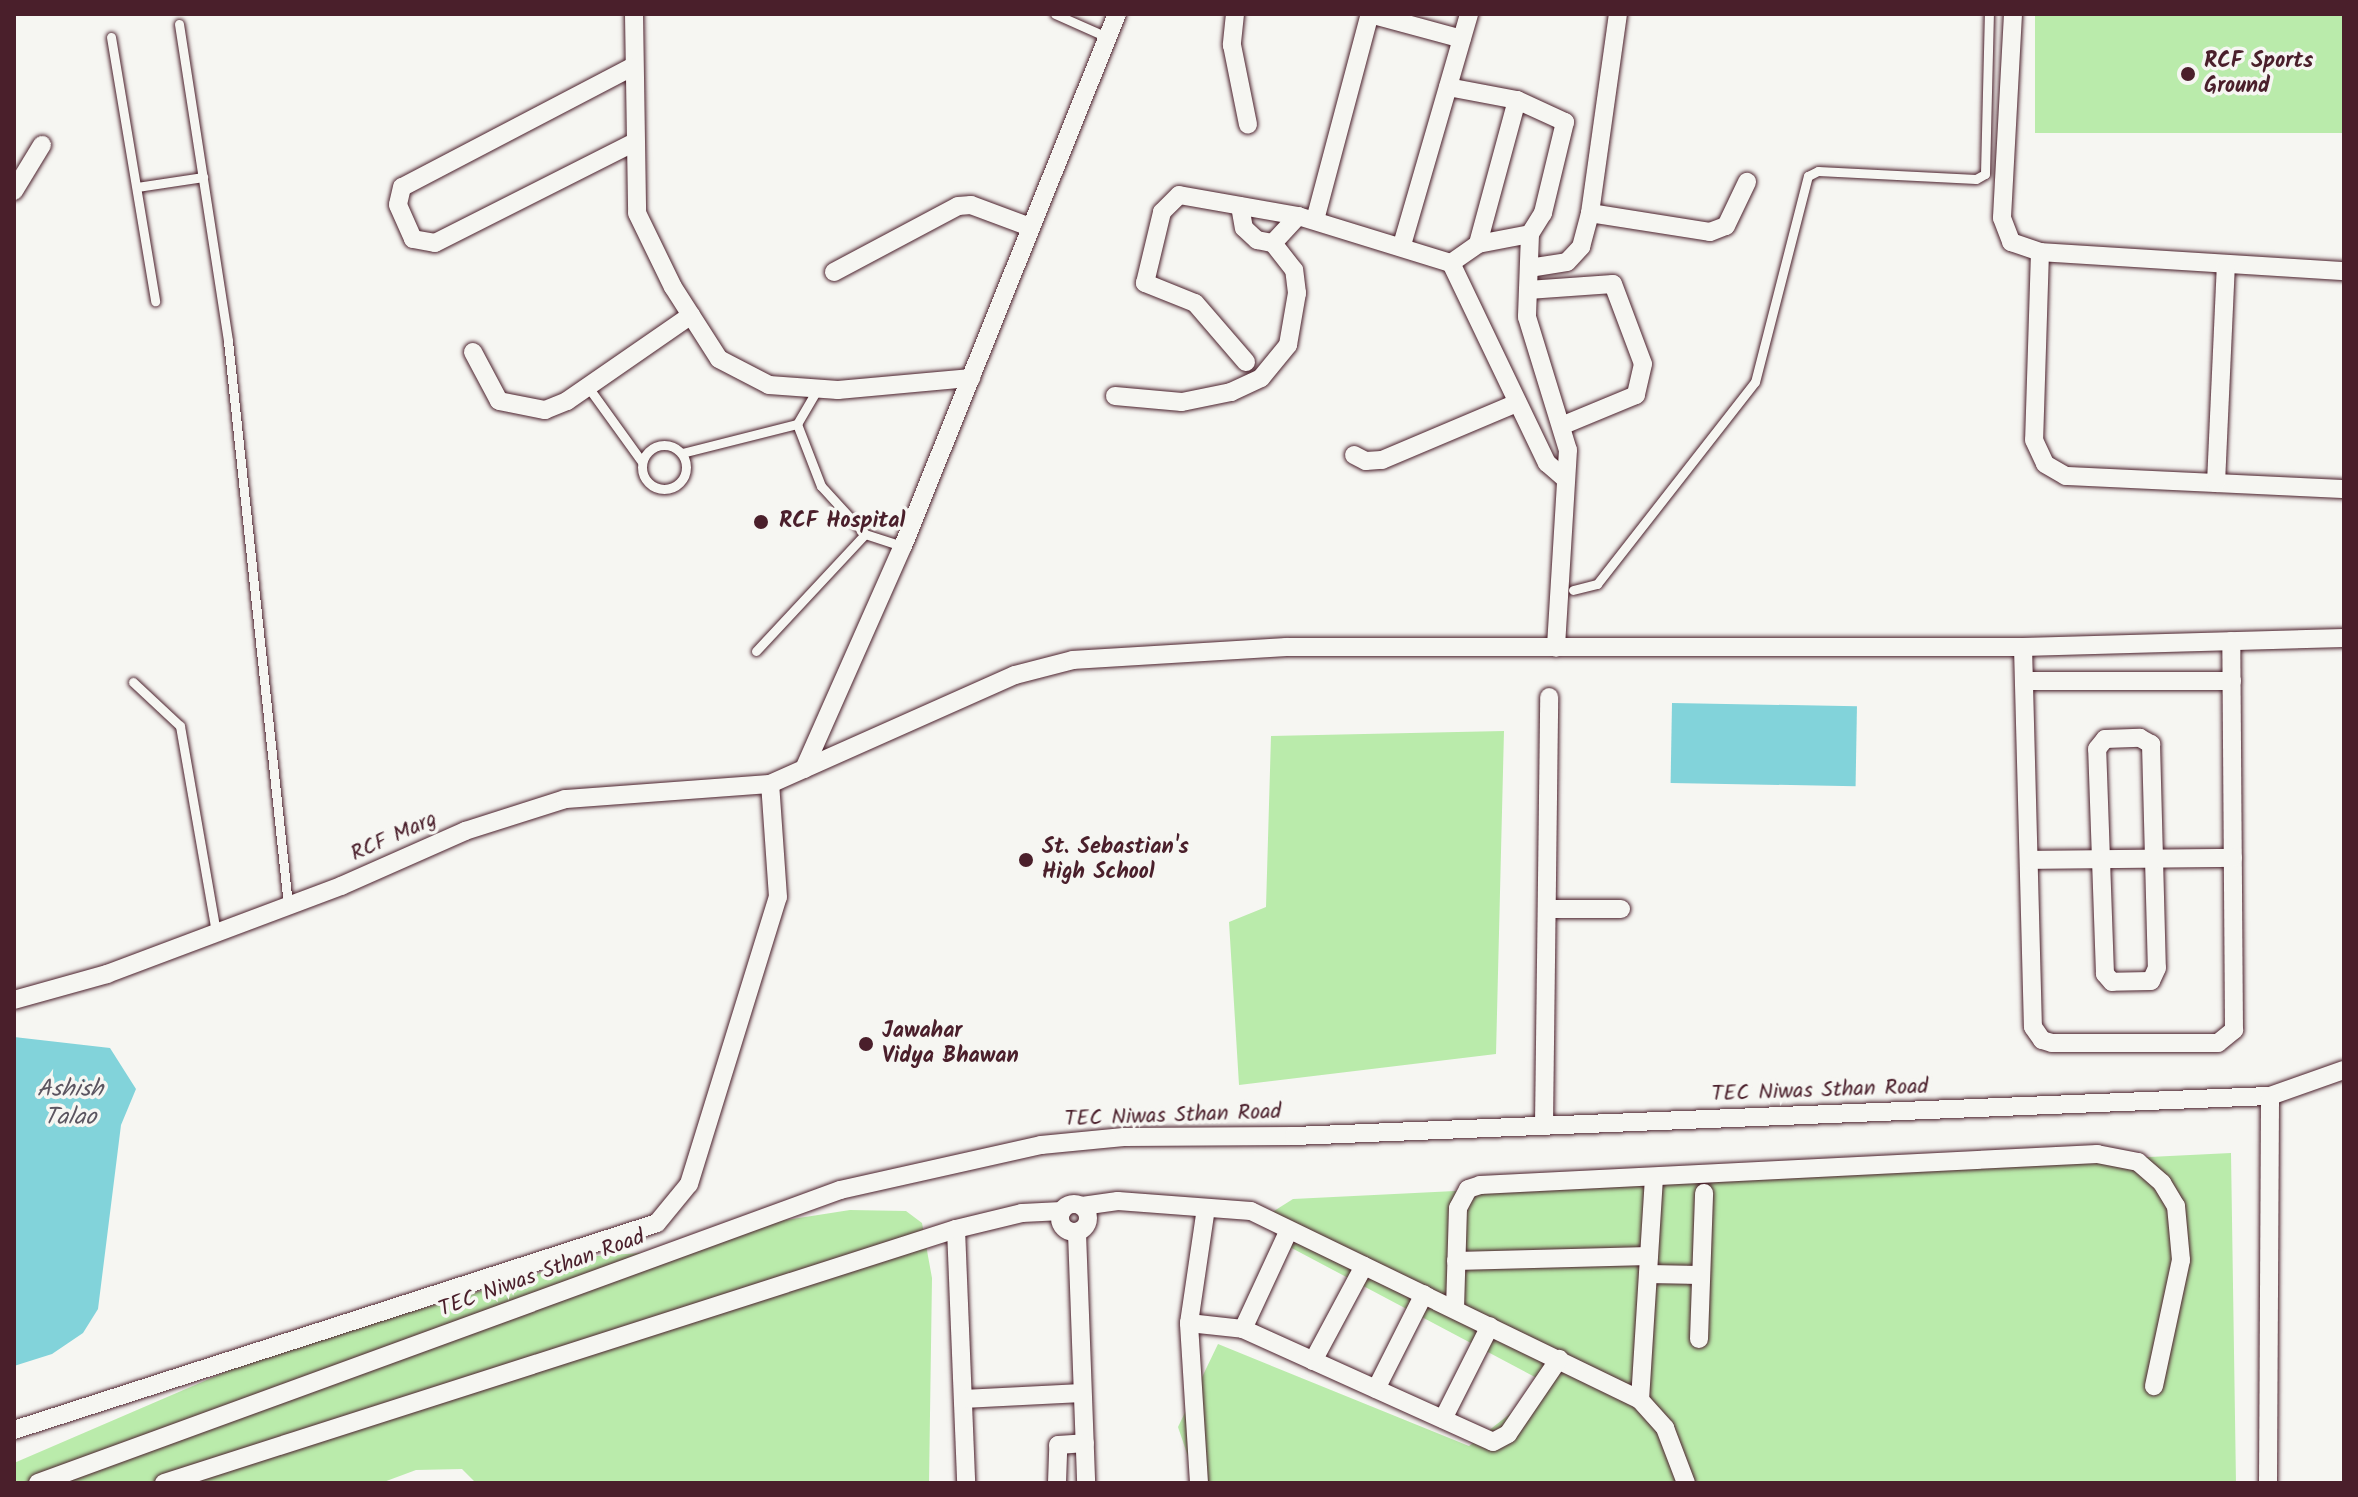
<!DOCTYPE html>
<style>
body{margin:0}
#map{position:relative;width:2358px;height:1497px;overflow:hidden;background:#f6f6f2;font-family:Kalam,sans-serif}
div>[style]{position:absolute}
.green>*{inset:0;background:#baebab;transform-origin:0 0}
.water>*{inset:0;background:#82d3da;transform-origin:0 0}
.roads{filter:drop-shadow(0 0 2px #4a1f2b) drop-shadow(0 0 2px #4a1f2b)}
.lane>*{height:9px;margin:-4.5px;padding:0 4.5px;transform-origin:4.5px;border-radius:4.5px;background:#f6f6f2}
.lane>.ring{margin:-4.5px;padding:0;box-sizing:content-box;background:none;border:9px solid #f6f6f2;border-radius:50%}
.street>*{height:18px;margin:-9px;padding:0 9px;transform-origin:9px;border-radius:9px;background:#f6f6f2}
.street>.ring{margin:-9px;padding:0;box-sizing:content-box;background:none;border:18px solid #f6f6f2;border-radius:50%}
.dots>*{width:22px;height:22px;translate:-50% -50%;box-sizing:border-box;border:4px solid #f6f6f2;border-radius:50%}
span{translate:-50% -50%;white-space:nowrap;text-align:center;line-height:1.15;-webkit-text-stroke:7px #f6f6f2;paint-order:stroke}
.poi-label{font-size:22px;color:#4a1f2b;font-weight:700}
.left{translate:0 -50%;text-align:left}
.street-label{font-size:22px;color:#4a1f2b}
.water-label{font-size:24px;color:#5b5560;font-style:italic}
.frame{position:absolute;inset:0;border:16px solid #4a1f2b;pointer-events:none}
</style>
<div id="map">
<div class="green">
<i style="left:2035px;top:14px;width:309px;height:119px"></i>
<i style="clip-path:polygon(1504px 731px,1496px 1054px,1239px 1085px,1229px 922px,1266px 907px,1271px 736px)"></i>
<i style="clip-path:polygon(2231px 1153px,2236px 1483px,1197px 1483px,1178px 1427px,1218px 1344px,1469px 1446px,1548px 1384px,1286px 1245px,1266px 1216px,1293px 1199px)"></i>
<i style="clip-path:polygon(850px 1210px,906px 1211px,922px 1223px,932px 1278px,929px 1483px,476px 1483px,462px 1469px,416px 1470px,381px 1483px,14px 1483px,14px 1463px,258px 1358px,596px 1256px,670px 1251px,741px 1227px)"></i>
</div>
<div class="water">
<i style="left:1672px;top:703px;width:185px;height:80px;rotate:1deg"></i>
<i style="clip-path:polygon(14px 1037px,110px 1048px,136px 1089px,121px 1125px,98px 1309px,83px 1333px,52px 1354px,14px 1366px)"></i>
</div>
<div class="roads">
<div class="lane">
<i style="left:1055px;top:14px;width:57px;rotate:23.9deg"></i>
<i style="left:179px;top:24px;width:321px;rotate:81.2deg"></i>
<i style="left:228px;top:341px;width:567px;rotate:83.93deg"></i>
<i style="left:111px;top:37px;width:268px;rotate:80.5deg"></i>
<i style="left:137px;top:187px;width:67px;rotate:-8.6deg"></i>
<i style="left:588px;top:387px;width:92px;rotate:54.2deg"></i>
<i class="ring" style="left:642px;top:445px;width:35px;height:35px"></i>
<i style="left:682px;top:453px;width:119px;rotate:-14.2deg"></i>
<i style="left:797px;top:424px;width:42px;rotate:-59.7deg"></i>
<i style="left:865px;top:534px;width:40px;rotate:18deg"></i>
<i style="left:1573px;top:590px;width:25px;rotate:-14deg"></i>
<i style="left:1597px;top:584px;width:256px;rotate:-52deg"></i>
<i style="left:1755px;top:382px;width:213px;rotate:-75.6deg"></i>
<i style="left:1808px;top:176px;width:11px;rotate:-27deg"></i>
<i style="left:1818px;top:171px;width:158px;rotate:2.9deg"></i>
<i style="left:1976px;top:179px;width:10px;rotate:-29deg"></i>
<i style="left:1985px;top:174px;width:160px;rotate:-88.6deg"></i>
<i style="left:756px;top:651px;width:160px;rotate:-47deg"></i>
<i style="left:865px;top:534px;width:65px;rotate:-132.5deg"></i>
<i style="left:821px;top:486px;width:66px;rotate:-111.2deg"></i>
<i style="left:133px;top:682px;width:64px;rotate:43.1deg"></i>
<i style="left:180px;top:726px;width:209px;rotate:80.1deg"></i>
</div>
<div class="street">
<i style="left:634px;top:14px;width:199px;rotate:89.1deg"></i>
<i style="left:637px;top:213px;width:82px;rotate:64.1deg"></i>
<i style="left:673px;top:287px;width:85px;rotate:57.4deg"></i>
<i style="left:719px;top:359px;width:56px;rotate:27.5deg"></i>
<i style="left:769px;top:385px;width:69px;rotate:4.1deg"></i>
<i style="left:838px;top:390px;width:134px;rotate:-5.2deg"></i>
<i style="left:1235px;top:14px;width:31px;rotate:96deg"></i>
<i style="left:1232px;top:45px;width:81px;rotate:78.6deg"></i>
<i style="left:1370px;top:14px;width:95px;rotate:15.2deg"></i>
<i style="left:2013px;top:14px;width:204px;rotate:93.1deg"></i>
<i style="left:2002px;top:218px;width:26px;rotate:69deg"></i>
<i style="left:2011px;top:242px;width:31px;rotate:19deg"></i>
<i style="left:2040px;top:252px;width:305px;rotate:3.6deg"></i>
<i style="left:632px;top:67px;width:259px;rotate:152.4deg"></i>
<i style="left:402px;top:187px;width:18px;rotate:103deg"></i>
<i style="left:398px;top:205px;width:37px;rotate:66deg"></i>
<i style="left:413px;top:239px;width:22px;rotate:10deg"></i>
<i style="left:435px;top:243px;width:224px;rotate:-26.8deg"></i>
<i style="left:1448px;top:87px;width:70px;rotate:10.7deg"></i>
<i style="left:1517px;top:100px;width:149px;rotate:105.2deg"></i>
<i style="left:1517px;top:100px;width:53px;rotate:24.6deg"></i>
<i style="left:1565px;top:122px;width:94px;rotate:103.6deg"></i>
<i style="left:1543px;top:213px;width:25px;rotate:122deg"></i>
<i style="left:14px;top:191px;width:54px;rotate:-58.7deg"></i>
<i style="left:1240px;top:206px;width:22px;rotate:80deg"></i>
<i style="left:1244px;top:228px;width:18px;rotate:43deg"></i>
<i style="left:1257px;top:240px;width:16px;rotate:11deg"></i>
<i style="left:1590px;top:213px;width:201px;rotate:-82deg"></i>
<i style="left:1315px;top:220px;width:213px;rotate:-75.1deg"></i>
<i style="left:1402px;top:245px;width:241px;rotate:-73.8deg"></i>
<i style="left:2040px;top:252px;width:188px;rotate:91.8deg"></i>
<i style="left:2034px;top:440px;width:26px;rotate:65deg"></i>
<i style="left:2045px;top:464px;width:24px;rotate:30deg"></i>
<i style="left:2066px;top:476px;width:278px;rotate:2.7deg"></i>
<i style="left:1451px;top:263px;width:222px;rotate:64.4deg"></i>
<i style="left:1547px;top:463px;width:21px;rotate:41deg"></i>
<i style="left:1529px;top:268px;width:38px;rotate:-9deg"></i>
<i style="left:1567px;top:262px;width:21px;rotate:-47deg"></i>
<i style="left:1581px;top:247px;width:35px;rotate:-75deg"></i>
<i style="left:1590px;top:213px;width:121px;rotate:9deg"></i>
<i style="left:1710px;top:232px;width:17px;rotate:-21deg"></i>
<i style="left:1726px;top:226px;width:49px;rotate:-64.5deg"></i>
<i style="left:834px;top:272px;width:140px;rotate:-28deg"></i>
<i style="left:958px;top:206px;width:13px;rotate:-4deg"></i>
<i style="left:971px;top:205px;width:63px;rotate:20.4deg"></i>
<i style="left:1528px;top:290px;width:85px;rotate:-4deg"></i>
<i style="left:1613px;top:284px;width:85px;rotate:69.4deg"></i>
<i style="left:1643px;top:364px;width:32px;rotate:103deg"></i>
<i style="left:1636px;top:395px;width:81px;rotate:157.5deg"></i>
<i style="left:473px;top:352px;width:55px;rotate:62deg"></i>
<i style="left:499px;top:401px;width:47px;rotate:11.1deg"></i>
<i style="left:545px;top:410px;width:24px;rotate:-22deg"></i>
<i style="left:567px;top:401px;width:151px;rotate:-34.7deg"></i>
<i style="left:1246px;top:362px;width:78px;rotate:-130.8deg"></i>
<i style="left:1195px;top:303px;width:54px;rotate:-158.2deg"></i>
<i style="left:1145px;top:283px;width:73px;rotate:-76.5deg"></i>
<i style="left:1162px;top:212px;width:24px;rotate:-45deg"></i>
<i style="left:1179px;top:195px;width:121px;rotate:10deg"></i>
<i style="left:1298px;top:216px;width:160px;rotate:17.1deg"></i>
<i style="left:1451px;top:263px;width:33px;rotate:-35deg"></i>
<i style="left:1478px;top:244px;width:53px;rotate:-10.9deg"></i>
<i style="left:1530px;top:234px;width:83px;rotate:92.1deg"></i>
<i style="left:1527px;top:317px;width:139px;rotate:72.9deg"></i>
<i style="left:1568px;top:450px;width:198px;rotate:93.5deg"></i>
<i style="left:1115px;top:396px;width:67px;rotate:5.1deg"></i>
<i style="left:1182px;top:402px;width:50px;rotate:-11.5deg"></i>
<i style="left:1231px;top:392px;width:33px;rotate:-25deg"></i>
<i style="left:1261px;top:378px;width:43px;rotate:-50.7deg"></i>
<i style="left:1288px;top:345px;width:53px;rotate:-80.2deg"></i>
<i style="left:1297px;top:293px;width:23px;rotate:-97deg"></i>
<i style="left:1294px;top:270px;width:34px;rotate:-128deg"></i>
<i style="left:1273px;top:243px;width:37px;rotate:-47deg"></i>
<i style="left:1354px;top:455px;width:13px;rotate:27deg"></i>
<i style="left:1366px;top:461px;width:16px;rotate:-4deg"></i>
<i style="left:1382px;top:460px;width:147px;rotate:-22.9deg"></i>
<i style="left:2216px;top:483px;width:219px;rotate:-87.4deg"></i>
<i style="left:2023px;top:647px;width:380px;rotate:88.5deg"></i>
<i style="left:2033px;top:1027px;width:16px;rotate:55deg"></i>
<i style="left:2042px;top:1040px;width:10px;rotate:17deg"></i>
<i style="left:2052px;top:1043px;width:166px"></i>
<i style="left:2218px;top:1043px;width:21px;rotate:-39deg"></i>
<i style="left:2234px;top:1030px;width:389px;rotate:-90.4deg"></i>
<i style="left:2024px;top:681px;width:208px"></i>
<i style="left:2105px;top:739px;width:35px;rotate:-2deg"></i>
<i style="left:2140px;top:738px;width:13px;rotate:29deg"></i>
<i style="left:2151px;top:744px;width:224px;rotate:88.5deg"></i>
<i style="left:2157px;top:968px;width:14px;rotate:115deg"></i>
<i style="left:2151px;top:981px;width:39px;rotate:179deg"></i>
<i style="left:2112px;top:982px;width:11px;rotate:-131deg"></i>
<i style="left:2105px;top:974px;width:225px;rotate:-92deg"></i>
<i style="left:2097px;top:749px;width:13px;rotate:-51deg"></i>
<i style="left:804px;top:769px;width:244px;rotate:-66.1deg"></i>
<i style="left:903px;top:546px;width:573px;rotate:-68.09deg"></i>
<i style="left:2029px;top:860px;width:204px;rotate:-0.6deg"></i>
<i style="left:1547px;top:909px;width:74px"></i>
<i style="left:14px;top:1000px;width:97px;rotate:-15.6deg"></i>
<i style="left:107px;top:974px;width:250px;rotate:-20.6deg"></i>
<i style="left:341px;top:886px;width:136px;rotate:-23.9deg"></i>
<i style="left:465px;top:831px;width:105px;rotate:-17.7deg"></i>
<i style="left:565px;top:799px;width:206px;rotate:-4.2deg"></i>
<i style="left:770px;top:784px;width:268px;rotate:-24deg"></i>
<i style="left:1015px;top:675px;width:60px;rotate:-14.5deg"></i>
<i style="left:1073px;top:660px;width:213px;rotate:-3.5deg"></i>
<i style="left:1286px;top:647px;width:737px"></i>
<i style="left:2023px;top:647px;width:321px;rotate:-1.6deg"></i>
<i style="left:1544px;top:1125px;width:428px;rotate:-89.3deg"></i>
<i class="ring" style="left:1060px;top:1204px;width:10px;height:10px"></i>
<i style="left:1082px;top:1206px;width:36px;rotate:-8deg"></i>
<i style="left:1118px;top:1201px;width:133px;rotate:4.3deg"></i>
<i style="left:1251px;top:1211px;width:432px;rotate:25.9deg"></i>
<i style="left:1640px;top:1400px;width:38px;rotate:48deg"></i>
<i style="left:1665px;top:1428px;width:59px;rotate:69.1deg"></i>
<i style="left:956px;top:1229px;width:254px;rotate:87.7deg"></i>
<i style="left:1077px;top:1233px;width:250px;rotate:87.9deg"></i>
<i style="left:1456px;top:1261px;width:193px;rotate:-1.5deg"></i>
<i style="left:1648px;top:1274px;width:53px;rotate:1.1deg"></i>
<i style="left:1455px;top:1309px;width:101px;rotate:-88.3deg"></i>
<i style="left:1458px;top:1208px;width:21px;rotate:-62deg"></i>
<i style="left:1468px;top:1189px;width:13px;rotate:-18deg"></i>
<i style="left:1480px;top:1185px;width:618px;rotate:-2.88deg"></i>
<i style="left:2097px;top:1154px;width:42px;rotate:11deg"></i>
<i style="left:2138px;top:1162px;width:32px;rotate:41deg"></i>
<i style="left:2162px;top:1183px;width:27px;rotate:59deg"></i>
<i style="left:2176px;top:1206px;width:54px;rotate:84.7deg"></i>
<i style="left:2181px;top:1260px;width:129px;rotate:102.1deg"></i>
<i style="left:1189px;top:1323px;width:116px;rotate:-81.6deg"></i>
<i style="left:1243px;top:1329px;width:109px;rotate:-65.1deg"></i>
<i style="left:1699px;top:1339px;width:146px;rotate:-88deg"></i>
<i style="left:1313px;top:1361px;width:108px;rotate:-61.8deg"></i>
<i style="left:1376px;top:1389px;width:106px;rotate:-63.2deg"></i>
<i style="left:963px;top:1399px;width:119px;rotate:-2.9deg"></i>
<i style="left:1640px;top:1400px;width:222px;rotate:-86.4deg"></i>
<i style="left:1443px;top:1419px;width:104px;rotate:-63.2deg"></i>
<i style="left:14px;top:1430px;width:675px;rotate:-17.84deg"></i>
<i style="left:657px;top:1223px;width:50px;rotate:-50.6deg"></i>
<i style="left:689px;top:1184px;width:300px;rotate:-72.8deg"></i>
<i style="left:778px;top:897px;width:113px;rotate:-94deg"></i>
<i style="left:38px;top:1483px;width:854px;rotate:-20.07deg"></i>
<i style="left:840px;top:1190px;width:206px;rotate:-12.6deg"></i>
<i style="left:1041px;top:1145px;width:83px;rotate:-5.5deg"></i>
<i style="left:1124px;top:1137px;width:170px;rotate:-0.3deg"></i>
<i style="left:1294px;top:1136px;width:977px;rotate:-2.35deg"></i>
<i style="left:164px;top:1483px;width:832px;rotate:-17.78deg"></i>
<i style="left:956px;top:1229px;width:68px;rotate:-13.6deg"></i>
<i style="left:1022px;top:1213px;width:40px;rotate:-2.9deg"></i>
<i style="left:1057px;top:1483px;width:38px;rotate:-88deg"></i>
<i style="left:1058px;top:1445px;width:27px;rotate:-4deg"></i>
<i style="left:1199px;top:1483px;width:160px;rotate:-93.6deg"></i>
<i style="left:1189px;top:1323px;width:54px;rotate:6.3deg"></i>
<i style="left:1243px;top:1329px;width:274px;rotate:24.3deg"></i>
<i style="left:1493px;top:1442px;width:17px;rotate:-28deg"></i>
<i style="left:1508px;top:1434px;width:91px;rotate:-55.8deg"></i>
<i style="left:2268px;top:1483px;width:387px;rotate:-89.7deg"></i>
<i style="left:2270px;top:1096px;width:78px;rotate:-19.4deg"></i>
</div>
</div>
<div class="dots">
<i style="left:2188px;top:74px;background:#4a1f2b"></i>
<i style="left:761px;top:522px;background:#4a1f2b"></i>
<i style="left:1026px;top:860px;background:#4a1f2b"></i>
<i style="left:866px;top:1044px;background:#4a1f2b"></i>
</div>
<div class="poi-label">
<span class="left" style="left:2204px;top:74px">RCF Sports<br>Ground</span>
<span class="left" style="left:779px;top:522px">RCF Hospital</span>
<span class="left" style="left:1042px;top:860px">St. Sebastian's<br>High School</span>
<span class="left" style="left:882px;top:1044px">Jawahar<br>Vidya Bhawan</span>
</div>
<div class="street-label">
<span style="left:394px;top:837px;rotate:-24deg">RCF Marg</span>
<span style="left:1820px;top:1091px;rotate:-2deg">TEC Niwas Sthan Road</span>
<span style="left:1173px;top:1116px;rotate:-2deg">TEC Niwas Sthan Road</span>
<span style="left:542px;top:1274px;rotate:-20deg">TEC Niwas Sthan Road</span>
</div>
<div class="water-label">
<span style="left:70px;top:1104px">Ashish<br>Talao</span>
</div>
<div class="frame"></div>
</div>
